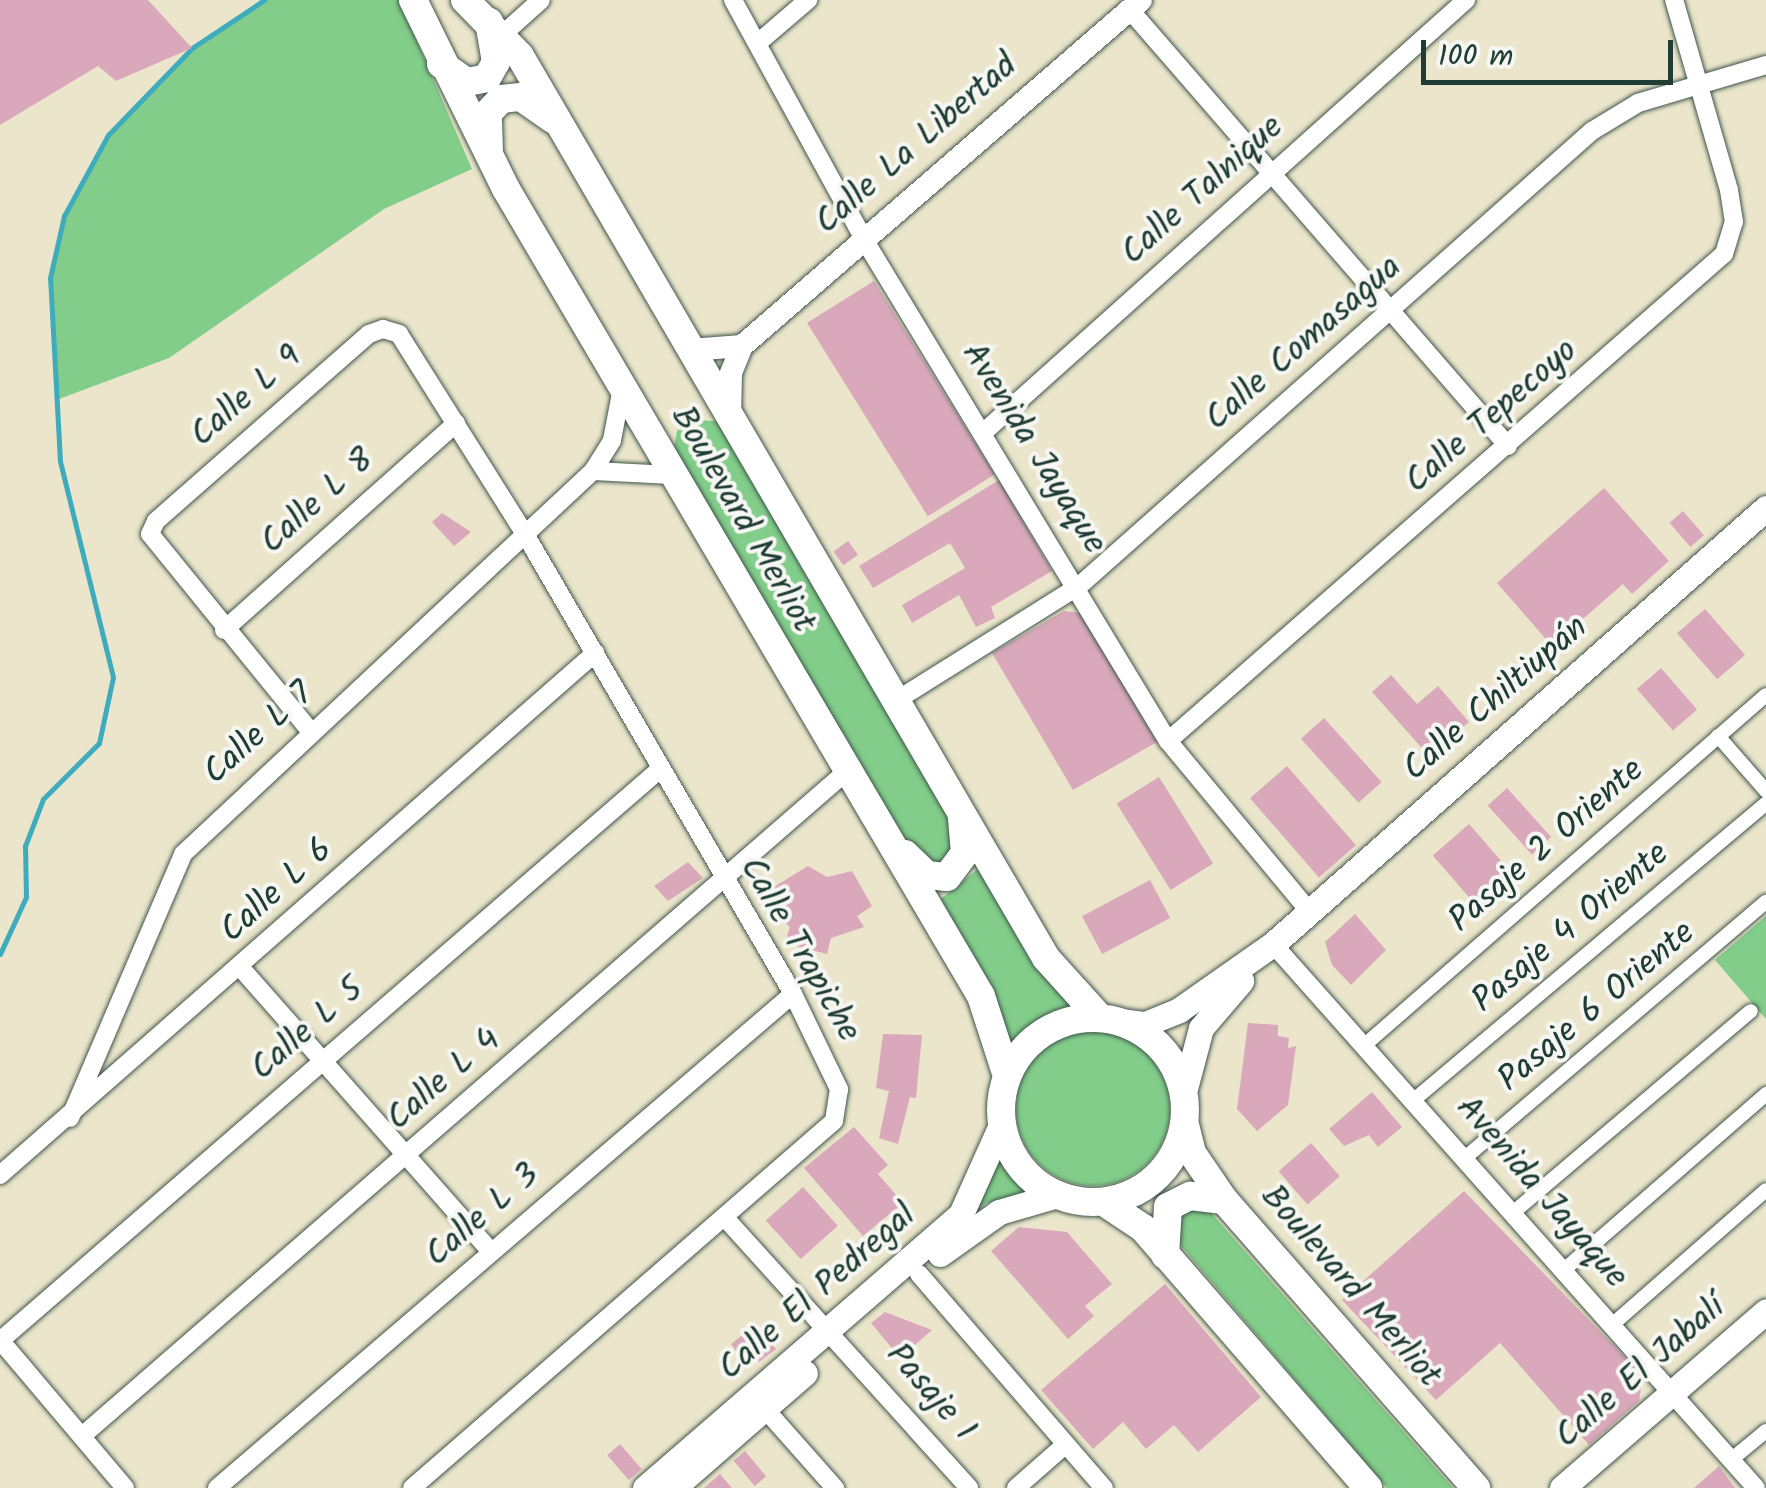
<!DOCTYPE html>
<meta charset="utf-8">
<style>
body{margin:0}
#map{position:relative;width:1766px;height:1488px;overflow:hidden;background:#ebe6cb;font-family:Kalam,sans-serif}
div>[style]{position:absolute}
.green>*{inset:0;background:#82cd8a}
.round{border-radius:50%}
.stream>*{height:5px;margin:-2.5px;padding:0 2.5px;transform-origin:2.5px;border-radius:2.5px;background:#3facbd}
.building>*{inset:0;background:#d9a9bb;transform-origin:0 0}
.roads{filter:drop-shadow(0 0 2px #3e564b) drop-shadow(0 0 2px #3e564b)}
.pedestrian>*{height:14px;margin:-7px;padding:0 7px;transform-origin:7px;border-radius:7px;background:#fff}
.minor>*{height:18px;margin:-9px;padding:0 9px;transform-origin:9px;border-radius:9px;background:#fff}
.tertiary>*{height:22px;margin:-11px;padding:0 11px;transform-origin:11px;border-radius:11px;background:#fff}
.secondary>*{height:25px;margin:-12.5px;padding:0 12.5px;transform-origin:12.5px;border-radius:12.5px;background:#fff}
.primary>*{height:28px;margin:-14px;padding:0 14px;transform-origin:14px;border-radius:14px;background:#fff}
.primary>.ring{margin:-14px;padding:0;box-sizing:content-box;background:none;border:28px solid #fff;border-radius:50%}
span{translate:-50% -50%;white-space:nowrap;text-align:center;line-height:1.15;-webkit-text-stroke:8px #f6f6f2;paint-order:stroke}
.street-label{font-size:35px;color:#1f3d34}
.scale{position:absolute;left:1421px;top:40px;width:252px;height:45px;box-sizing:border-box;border:5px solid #1f3d34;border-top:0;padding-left:12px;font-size:30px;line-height:35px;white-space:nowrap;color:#1f3d34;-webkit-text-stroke:8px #f6f6f2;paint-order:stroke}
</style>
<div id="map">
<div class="green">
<i style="clip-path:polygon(264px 0,399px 0,472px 169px,384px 209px,169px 358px,59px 399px,50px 278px,64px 216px,108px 135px,192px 48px)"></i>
<i style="clip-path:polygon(694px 420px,715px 421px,727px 431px,961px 835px,962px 859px,923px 869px,672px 458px,677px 431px)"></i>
<i style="clip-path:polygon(979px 868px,1075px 1008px,1038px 1021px,1010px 1058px,937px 902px)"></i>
<i style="clip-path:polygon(1766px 916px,1766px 1019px,1715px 960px)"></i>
<i class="round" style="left:1016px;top:1032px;width:154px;height:154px"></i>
<i style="clip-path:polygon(995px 1158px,1029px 1193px,986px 1203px,963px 1218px)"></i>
<i style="clip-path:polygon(1198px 1198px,1453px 1488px,1387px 1488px,1165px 1227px)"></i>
</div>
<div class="stream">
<i style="left:0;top:954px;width:63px;rotate:-65.5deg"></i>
<i style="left:26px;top:897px;width:51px;rotate:-91.1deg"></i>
<i style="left:25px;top:846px;width:50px;rotate:-69deg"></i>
<i style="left:43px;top:799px;width:79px;rotate:-45deg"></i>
<i style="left:99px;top:743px;width:67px;rotate:-78deg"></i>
<i style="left:113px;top:677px;width:222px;rotate:-103.8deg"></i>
<i style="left:60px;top:461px;width:183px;rotate:-93.1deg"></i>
<i style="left:50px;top:278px;width:64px;rotate:-77.3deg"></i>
<i style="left:64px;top:216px;width:92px;rotate:-61.5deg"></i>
<i style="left:108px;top:135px;width:121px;rotate:-46deg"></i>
<i style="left:192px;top:48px;width:87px;rotate:-33.7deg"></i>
</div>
<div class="building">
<i style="clip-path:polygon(0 0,148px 0,192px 48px,116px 81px,98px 66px,0 125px)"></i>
<i style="left:874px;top:281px;width:228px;height:79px;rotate:58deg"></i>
<i style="clip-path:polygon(999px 480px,1052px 571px,991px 607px,995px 618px,976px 627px,959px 595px,912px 623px,902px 605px,965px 568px,950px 543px,873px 588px,859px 566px)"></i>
<i style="clip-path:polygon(1604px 488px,1669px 561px,1632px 594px,1623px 584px,1552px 646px,1497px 583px)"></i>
<i style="left:1683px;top:511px;width:32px;height:18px;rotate:49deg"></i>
<i style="clip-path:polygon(442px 513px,471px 532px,454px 546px,432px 522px)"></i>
<i style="left:848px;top:541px;width:17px;height:18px;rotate:54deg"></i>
<i style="left:1705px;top:609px;width:61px;height:37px;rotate:49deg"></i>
<i style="clip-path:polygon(1064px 611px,1081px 613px,1090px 625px,1157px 742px,1073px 790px,992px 653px)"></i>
<i style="left:1661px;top:668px;width:55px;height:32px;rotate:49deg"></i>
<i style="clip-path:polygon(1391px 675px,1417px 704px,1438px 686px,1469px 722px,1429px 756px,1372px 692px)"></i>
<i style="left:1324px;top:718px;width:86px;height:31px;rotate:48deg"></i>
<i style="left:1287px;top:766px;width:105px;height:49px;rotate:49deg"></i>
<i style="left:1159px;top:777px;width:102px;height:50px;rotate:58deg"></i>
<i style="left:1507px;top:788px;width:66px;height:26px;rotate:48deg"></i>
<i style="left:1469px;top:824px;width:65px;height:48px;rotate:49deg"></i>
<i style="clip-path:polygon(688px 862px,703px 878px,668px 901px,654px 886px)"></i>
<i style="clip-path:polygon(808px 866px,827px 877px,852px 871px,872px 906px,857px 916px,864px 927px,831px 938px,827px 954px,785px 943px,790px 927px,756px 898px)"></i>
<i style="left:1150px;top:880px;width:43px;height:77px;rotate:62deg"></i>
<i style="clip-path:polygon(1355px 914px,1386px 950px,1351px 985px,1332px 965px,1325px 942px)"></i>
<i style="clip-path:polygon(1248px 1023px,1278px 1025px,1278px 1036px,1289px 1038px,1288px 1048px,1296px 1046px,1288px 1105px,1257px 1131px,1237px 1109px)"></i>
<i style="clip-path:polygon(883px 1034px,922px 1035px,916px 1098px,910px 1097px,898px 1144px,879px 1138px,889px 1091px,876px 1088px)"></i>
<i style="clip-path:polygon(1372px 1092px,1402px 1127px,1378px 1147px,1369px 1135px,1344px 1146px,1329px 1129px)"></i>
<i style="clip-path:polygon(854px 1127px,888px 1165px,878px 1174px,903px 1203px,863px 1236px,804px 1168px)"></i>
<i style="left:1311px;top:1143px;width:44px;height:43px;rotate:49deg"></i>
<i style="left:803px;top:1187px;width:52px;height:50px;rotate:48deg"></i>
<i style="clip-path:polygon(1464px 1191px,1643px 1376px,1639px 1401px,1589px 1445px,1500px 1343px,1436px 1400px,1342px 1300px)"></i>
<i style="clip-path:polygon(1019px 1227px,1067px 1232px,1112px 1284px,1085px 1306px,1094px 1316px,1068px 1339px,991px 1251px)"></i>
<i style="clip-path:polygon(1165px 1284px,1261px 1397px,1198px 1452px,1174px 1425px,1146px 1449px,1123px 1422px,1093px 1449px,1041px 1390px)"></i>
<i style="clip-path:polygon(885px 1312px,932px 1330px,900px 1358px,871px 1323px)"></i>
<i style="clip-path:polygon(756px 1324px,776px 1349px,759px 1362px,752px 1353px,743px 1360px,731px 1344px)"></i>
<i style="left:620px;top:1444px;width:33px;height:17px;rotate:49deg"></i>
<i style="left:745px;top:1451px;width:33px;height:15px;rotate:50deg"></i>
<i style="clip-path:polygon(1719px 1466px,1735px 1488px,1694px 1488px)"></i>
<i style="clip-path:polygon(720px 1474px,732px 1488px,704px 1488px)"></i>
</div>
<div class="roads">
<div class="pedestrian">
<i style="left:1718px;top:736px;width:73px;rotate:48.9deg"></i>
<i style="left:1367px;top:1043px;width:529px;rotate:-41.09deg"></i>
<i style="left:1415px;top:1099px;width:459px;rotate:-40.1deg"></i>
<i style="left:1466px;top:1157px;width:394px;rotate:-40.4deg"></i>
<i style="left:1515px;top:1211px;width:309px;rotate:-40.3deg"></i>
<i style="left:1565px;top:1269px;width:267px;rotate:-41deg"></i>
<i style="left:1613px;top:1324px;width:203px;rotate:-41.2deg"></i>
<i style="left:1732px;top:1459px;width:44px;rotate:-39.5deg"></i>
</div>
<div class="minor">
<i style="left:733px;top:0;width:269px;rotate:61.3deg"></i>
<i style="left:862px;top:236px;width:590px;rotate:58.79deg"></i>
<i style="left:1168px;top:741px;width:221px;rotate:50.3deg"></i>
<i style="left:1130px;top:10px;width:577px;rotate:49.08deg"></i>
<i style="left:502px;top:35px;width:52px;rotate:-41.9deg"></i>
<i style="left:759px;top:42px;width:65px;rotate:-40.6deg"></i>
<i style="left:985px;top:431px;width:646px;rotate:-41.86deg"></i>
<i style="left:593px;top:471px;width:79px;rotate:2.9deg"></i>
<i style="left:224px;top:630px;width:311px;rotate:-41.7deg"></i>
<i style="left:897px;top:700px;width:215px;rotate:-32.1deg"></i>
<i style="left:1079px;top:586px;width:686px;rotate:-41.57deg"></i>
<i style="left:1592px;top:131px;width:54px;rotate:-31.3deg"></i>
<i style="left:1638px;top:103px;width:134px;rotate:-16.5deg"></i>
<i style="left:311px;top:732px;width:255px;rotate:-129.1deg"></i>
<i style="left:150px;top:534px;width:14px;rotate:-65deg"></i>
<i style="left:156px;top:521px;width:283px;rotate:-41.3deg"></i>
<i style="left:369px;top:334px;width:15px;rotate:-20deg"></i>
<i style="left:383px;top:329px;width:17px;rotate:17deg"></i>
<i style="left:399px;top:334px;width:236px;rotate:57.8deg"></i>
<i style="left:525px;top:534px;width:532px;rotate:59.77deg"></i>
<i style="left:793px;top:994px;width:106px;rotate:64.2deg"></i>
<i style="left:839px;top:1089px;width:32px;rotate:99deg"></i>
<i style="left:834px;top:1121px;width:559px;rotate:138.99deg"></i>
<i style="left:1168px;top:741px;width:739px;rotate:-41.22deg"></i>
<i style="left:1724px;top:254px;width:34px;rotate:-73deg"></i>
<i style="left:1734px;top:222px;width:32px;rotate:-99deg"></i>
<i style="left:1729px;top:190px;width:198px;rotate:-106.1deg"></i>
<i style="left:1273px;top:944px;width:727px;rotate:48.4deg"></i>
<i style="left:240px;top:967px;width:380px;rotate:48.6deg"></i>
<i style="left:70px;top:1118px;width:287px;rotate:-66.8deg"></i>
<i style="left:183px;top:854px;width:561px;rotate:-43.05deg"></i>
<i style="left:593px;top:471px;width:36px;rotate:-58deg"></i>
<i style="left:612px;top:440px;width:53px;rotate:-79.1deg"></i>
<i style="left:0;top:1175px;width:792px;rotate:-41.26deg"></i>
<i style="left:727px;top:1220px;width:361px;rotate:47.9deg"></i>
<i style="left:919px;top:1274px;width:283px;rotate:49.2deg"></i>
<i style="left:0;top:1340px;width:194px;rotate:49.8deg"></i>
<i style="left:1px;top:1340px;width:871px;rotate:-40.9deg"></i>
<i style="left:765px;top:1409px;width:106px;rotate:48.5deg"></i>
<i style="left:82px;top:1436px;width:1014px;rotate:-41deg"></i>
<i style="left:217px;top:1488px;width:759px;rotate:-40.62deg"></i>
<i style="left:1016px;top:1488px;width:65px;rotate:-41.3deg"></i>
</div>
<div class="tertiary">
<i style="left:690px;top:350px;width:52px;rotate:-4.4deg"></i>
<i style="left:730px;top:417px;width:44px;rotate:-88.7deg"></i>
<i style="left:731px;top:373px;width:29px;rotate:-68deg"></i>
<i style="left:742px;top:346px;width:528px;rotate:-40.93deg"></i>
</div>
<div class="secondary">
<i style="left:1120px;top:1021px;width:25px;rotate:7deg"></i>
<i style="left:1145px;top:1024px;width:37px;rotate:-22deg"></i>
<i style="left:1179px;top:1010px;width:115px;rotate:-35.1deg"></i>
<i style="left:1273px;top:944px;width:658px;rotate:-41.49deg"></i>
<i style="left:1184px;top:1092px;width:66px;rotate:-75.1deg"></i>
<i style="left:1201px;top:1028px;width:62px;rotate:-49.6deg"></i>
<i style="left:940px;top:1254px;width:72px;rotate:-35.4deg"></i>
<i style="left:999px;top:1212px;width:60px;rotate:-16.3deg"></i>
<i style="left:645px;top:1488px;width:418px;rotate:-40.9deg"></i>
<i style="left:961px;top:1214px;width:98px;rotate:-65.8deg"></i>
<i style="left:673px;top:1488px;width:175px;rotate:-41.1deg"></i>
<i style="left:1562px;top:1488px;width:270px;rotate:-40.9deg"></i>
</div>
<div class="primary">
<i style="left:413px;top:0;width:211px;rotate:63.8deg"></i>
<i style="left:506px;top:189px;width:936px;rotate:59.52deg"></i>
<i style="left:981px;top:996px;width:84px;rotate:72deg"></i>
<i style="left:465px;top:0;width:78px;rotate:45.5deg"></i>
<i style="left:520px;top:56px;width:1044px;rotate:59.75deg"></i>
<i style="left:1046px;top:958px;width:81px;rotate:48deg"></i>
<i style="left:441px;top:64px;width:32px;rotate:35deg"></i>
<i style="left:467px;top:82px;width:20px;rotate:-11deg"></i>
<i style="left:487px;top:78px;width:18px;rotate:-61deg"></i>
<i style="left:496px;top:62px;width:41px;rotate:-99.9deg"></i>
<i style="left:489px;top:151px;width:38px;rotate:-92deg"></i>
<i style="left:488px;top:113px;width:19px;rotate:-47deg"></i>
<i style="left:501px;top:99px;width:20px;rotate:-6deg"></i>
<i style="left:521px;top:97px;width:39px;rotate:35deg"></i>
<i style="left:905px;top:854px;width:30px;rotate:44deg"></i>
<i style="left:927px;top:875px;width:20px;rotate:6deg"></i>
<i style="left:947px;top:877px;width:30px;rotate:-53deg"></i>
<i style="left:965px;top:853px;width:34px;rotate:-95deg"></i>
<i class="ring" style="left:1001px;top:1018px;width:156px;height:156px"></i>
<i style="left:1185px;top:1125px;width:29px;rotate:76deg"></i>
<i style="left:1192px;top:1153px;width:57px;rotate:55.8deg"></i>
<i style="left:1224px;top:1200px;width:383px;rotate:48.8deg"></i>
<i style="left:1104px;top:1202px;width:47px;rotate:33.7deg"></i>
<i style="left:1143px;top:1228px;width:344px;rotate:49.1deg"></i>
<i style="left:1165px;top:1255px;width:48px;rotate:-86.4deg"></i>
<i style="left:1168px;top:1207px;width:25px;rotate:-27deg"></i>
<i style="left:1190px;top:1196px;width:34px;rotate:7deg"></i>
</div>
</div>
<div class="street-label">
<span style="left:917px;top:145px;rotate:-41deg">Calle La Libertad</span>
<span style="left:1203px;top:191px;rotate:-42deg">Calle Talnique</span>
<span style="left:1304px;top:344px;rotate:-41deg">Calle Comasagua</span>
<span style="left:247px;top:397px;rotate:-41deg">Calle L 9</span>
<span style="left:1492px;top:417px;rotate:-41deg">Calle Tepecoyo</span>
<span style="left:1033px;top:449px;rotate:58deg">Avenida Jayaque</span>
<span style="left:318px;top:502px;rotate:-42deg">Calle L 8</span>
<span style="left:742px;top:520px;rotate:60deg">Boulevard Merliot</span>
<span style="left:1496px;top:699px;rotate:-41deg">Calle Chiltiupán</span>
<span style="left:259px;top:734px;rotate:-42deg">Calle L 7</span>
<span style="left:1547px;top:846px;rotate:-41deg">Pasaje 2 Oriente</span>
<span style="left:277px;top:891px;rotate:-42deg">Calle L 6</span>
<span style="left:1571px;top:928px;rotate:-40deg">Pasaje 4 Oriente</span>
<span style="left:799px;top:950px;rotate:60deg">Calle Trapiche</span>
<span style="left:1597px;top:1007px;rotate:-40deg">Pasaje 6 Oriente</span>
<span style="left:308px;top:1030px;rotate:-41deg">Calle L 5</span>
<span style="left:444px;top:1080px;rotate:-41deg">Calle L 4</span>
<span style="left:1541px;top:1193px;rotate:49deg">Avenida Jayaque</span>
<span style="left:483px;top:1216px;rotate:-41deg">Calle L 3</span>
<span style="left:1350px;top:1287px;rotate:49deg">Boulevard Merliot</span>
<span style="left:818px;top:1293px;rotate:-41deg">Calle El Pedregal</span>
<span style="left:1641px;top:1373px;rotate:-41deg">Calle El Jabalí</span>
<span style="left:930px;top:1393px;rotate:49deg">Pasaje 1</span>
</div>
<div class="scale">100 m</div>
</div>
